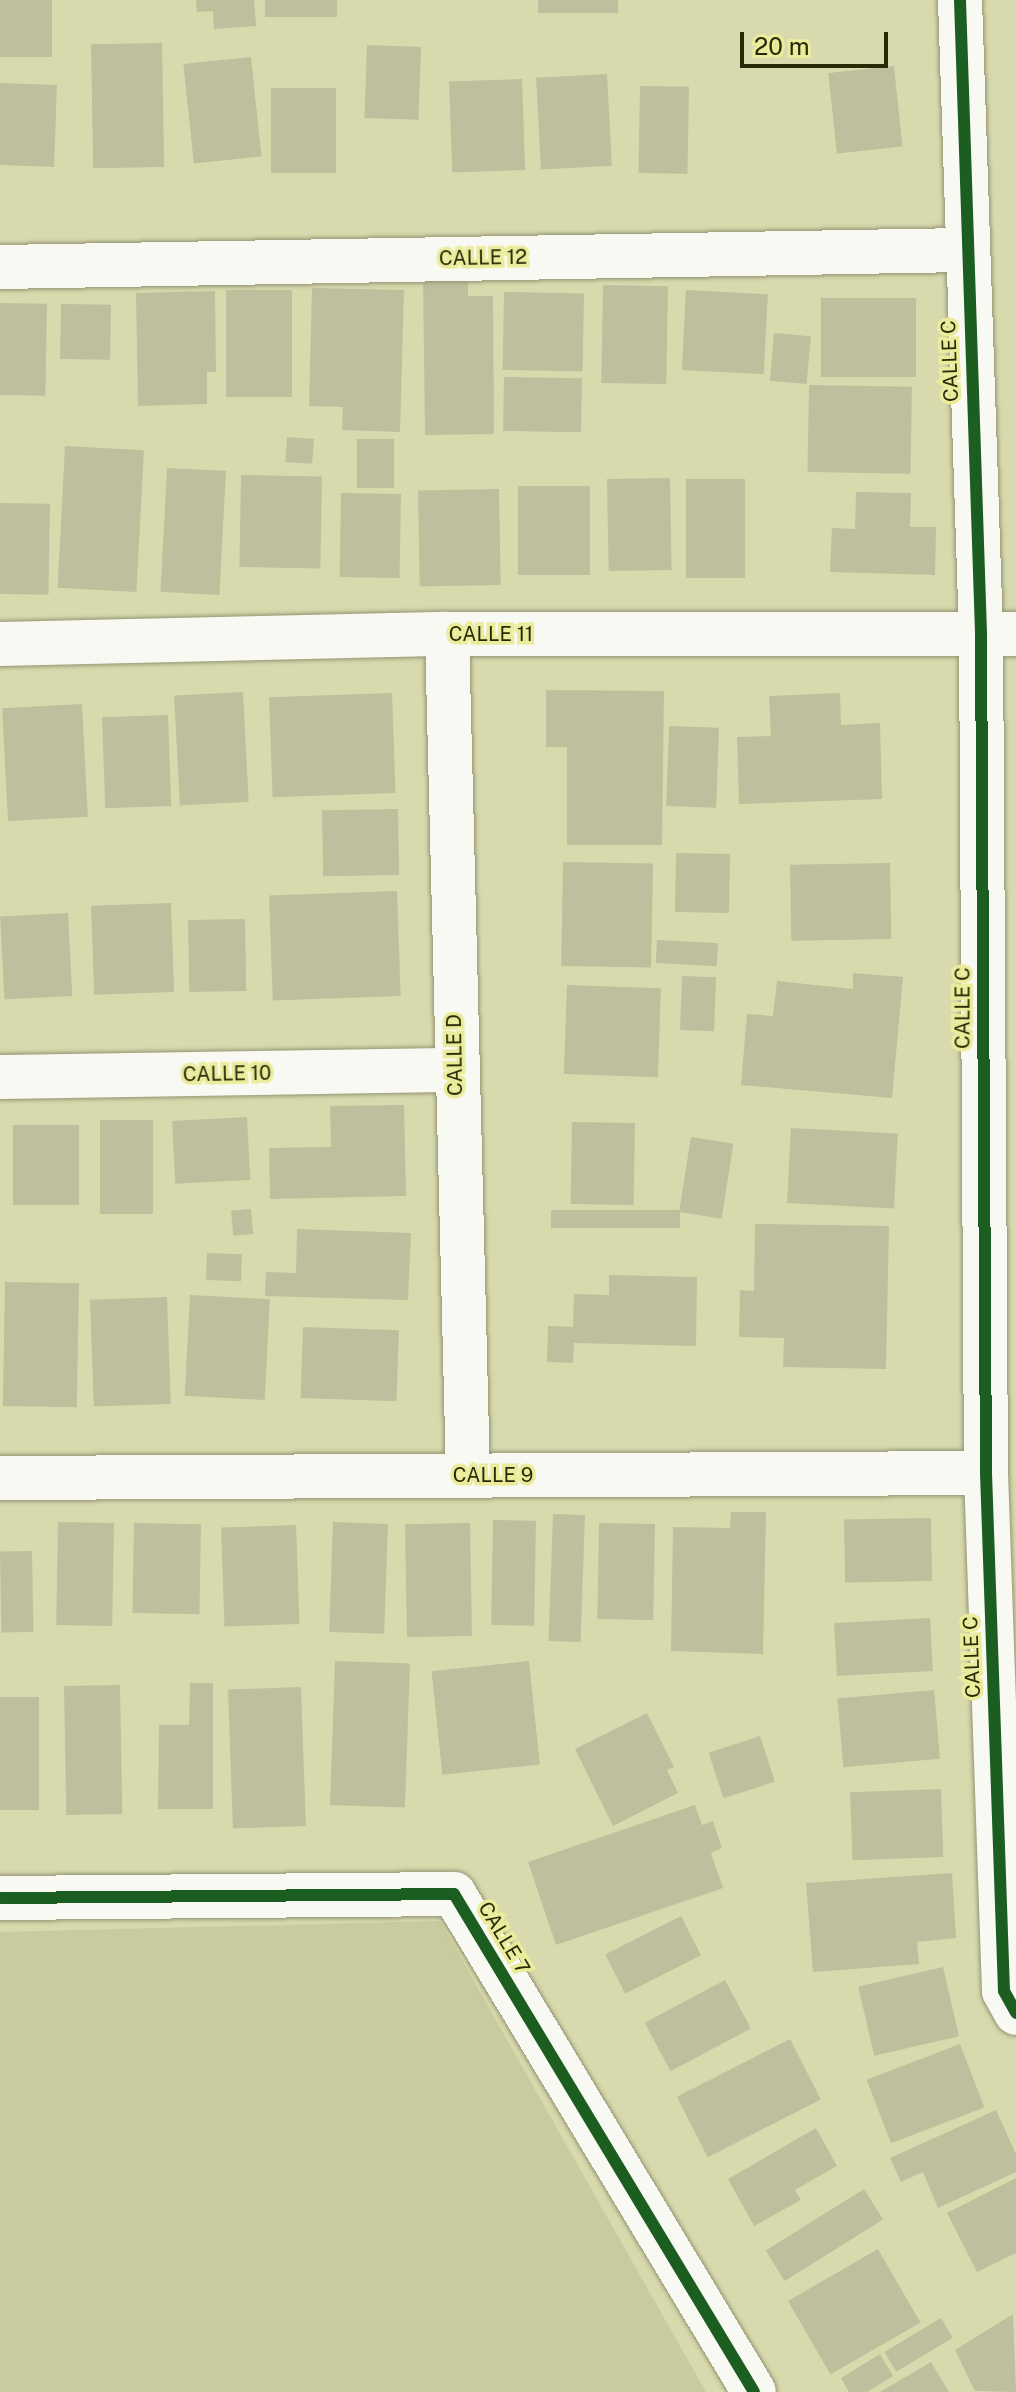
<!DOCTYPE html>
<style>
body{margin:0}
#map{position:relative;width:1016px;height:2392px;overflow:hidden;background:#d8daae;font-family:"Public Sans",sans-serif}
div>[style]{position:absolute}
.green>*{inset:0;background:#c9cb9f}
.building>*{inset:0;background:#bebf9d;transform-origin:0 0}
.roads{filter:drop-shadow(0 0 2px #949572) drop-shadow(0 0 2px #949572)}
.minor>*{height:44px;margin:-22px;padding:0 22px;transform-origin:22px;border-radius:22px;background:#f9f9f3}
.cycleway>*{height:12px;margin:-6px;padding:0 6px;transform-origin:6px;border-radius:6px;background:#1b5e20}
span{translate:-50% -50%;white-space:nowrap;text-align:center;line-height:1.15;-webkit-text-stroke:7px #eaec9c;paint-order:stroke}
.street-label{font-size:20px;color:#292907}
.scale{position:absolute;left:740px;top:32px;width:148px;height:36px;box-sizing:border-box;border:4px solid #292907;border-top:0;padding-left:10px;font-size:24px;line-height:28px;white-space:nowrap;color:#292907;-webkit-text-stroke:6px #eaec9c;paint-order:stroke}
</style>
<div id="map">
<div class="green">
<i style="clip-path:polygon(440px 1921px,706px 2392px,0 2392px,0 1932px)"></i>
</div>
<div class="building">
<i style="left:0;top:0;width:52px;height:57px"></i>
<i style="clip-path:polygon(196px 0,254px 0,256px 26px,214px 29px,213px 11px,197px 12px)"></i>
<i style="left:265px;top:0;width:72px;height:17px"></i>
<i style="left:538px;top:0;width:80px;height:13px"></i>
<i style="left:162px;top:43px;width:124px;height:71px;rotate:89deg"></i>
<i style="left:367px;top:45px;width:54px;height:73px;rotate:2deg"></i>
<i style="left:251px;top:57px;width:100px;height:68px;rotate:84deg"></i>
<i style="left:894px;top:66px;width:81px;height:66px;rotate:84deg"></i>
<i style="left:607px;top:74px;width:92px;height:71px;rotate:87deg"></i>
<i style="left:522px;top:79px;width:91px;height:73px;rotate:88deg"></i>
<i style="left:0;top:83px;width:57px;height:82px;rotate:2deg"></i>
<i style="left:640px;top:86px;width:49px;height:87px;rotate:1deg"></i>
<i style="left:336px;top:88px;width:85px;height:65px;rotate:90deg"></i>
<i style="clip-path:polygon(423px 276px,468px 276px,468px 296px,493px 296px,494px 434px,425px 435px)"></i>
<i style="left:603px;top:285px;width:65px;height:98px;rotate:1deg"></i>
<i style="clip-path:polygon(312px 288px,404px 290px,400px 432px,342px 430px,343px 407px,309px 406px)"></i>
<i style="left:226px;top:290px;width:66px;height:107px"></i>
<i style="left:686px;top:290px;width:82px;height:80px;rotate:3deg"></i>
<i style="clip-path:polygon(215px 291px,216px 372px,207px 372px,207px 404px,138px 406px,136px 293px)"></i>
<i style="left:504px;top:292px;width:80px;height:78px;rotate:1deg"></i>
<i style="left:821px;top:298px;width:95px;height:79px"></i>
<i style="left:0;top:303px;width:47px;height:92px;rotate:1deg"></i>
<i style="left:61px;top:304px;width:50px;height:55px;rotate:1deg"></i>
<i style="left:774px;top:333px;width:37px;height:48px;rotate:5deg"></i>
<i style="left:504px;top:377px;width:78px;height:54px;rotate:1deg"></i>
<i style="left:809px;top:385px;width:103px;height:87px;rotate:1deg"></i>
<i style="left:287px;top:437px;width:27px;height:25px;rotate:4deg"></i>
<i style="left:357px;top:439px;width:37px;height:49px"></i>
<i style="left:65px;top:446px;width:79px;height:142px;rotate:3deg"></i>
<i style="left:167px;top:468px;width:59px;height:124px;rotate:3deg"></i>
<i style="left:241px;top:475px;width:81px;height:92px;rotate:1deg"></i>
<i style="left:670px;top:478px;width:92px;height:63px;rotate:89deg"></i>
<i style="left:686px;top:479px;width:59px;height:99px"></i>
<i style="left:518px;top:486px;width:72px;height:89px"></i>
<i style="left:499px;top:489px;width:96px;height:81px;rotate:89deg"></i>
<i style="clip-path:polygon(856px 492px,911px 493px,910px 527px,936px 527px,935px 575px,830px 572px,832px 528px,855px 529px)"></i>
<i style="left:401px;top:494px;width:84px;height:60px;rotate:91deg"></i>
<i style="left:0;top:503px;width:50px;height:91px;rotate:1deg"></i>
<i style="clip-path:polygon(546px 690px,664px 691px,662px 845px,567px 845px,567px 747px,546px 747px)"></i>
<i style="left:243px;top:692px;width:110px;height:69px;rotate:87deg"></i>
<i style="left:392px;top:693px;width:100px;height:123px;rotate:88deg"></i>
<i style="clip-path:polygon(840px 693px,841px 725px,880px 723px,882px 799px,739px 804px,737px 737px,771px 736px,769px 696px)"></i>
<i style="left:82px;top:704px;width:113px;height:80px;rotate:87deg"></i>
<i style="left:168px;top:715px;width:91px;height:66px;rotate:88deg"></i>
<i style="left:669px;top:726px;width:50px;height:80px;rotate:2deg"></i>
<i style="left:398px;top:809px;width:66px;height:76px;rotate:89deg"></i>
<i style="left:676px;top:853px;width:54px;height:59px;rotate:1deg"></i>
<i style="left:563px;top:862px;width:90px;height:104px;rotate:1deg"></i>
<i style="left:890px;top:863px;width:76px;height:100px;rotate:89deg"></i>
<i style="left:397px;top:891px;width:105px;height:128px;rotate:88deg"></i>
<i style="left:171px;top:903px;width:89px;height:80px;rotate:88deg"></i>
<i style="left:68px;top:913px;width:83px;height:68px;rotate:87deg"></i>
<i style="left:245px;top:919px;width:72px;height:57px;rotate:89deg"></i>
<i style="left:657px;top:940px;width:61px;height:23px;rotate:3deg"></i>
<i style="clip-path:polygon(853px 973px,903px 977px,892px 1098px,741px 1085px,747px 1014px,773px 1016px,777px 981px,853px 989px)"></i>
<i style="left:682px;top:976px;width:34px;height:54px;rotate:2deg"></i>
<i style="left:567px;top:985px;width:94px;height:89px;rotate:2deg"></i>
<i style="clip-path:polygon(404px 1105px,406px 1196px,270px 1199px,269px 1148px,331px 1147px,330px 1106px)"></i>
<i style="left:247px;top:1117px;width:63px;height:75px;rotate:87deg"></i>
<i style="left:100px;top:1120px;width:53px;height:94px"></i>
<i style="left:572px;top:1122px;width:63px;height:82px;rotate:1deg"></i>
<i style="left:79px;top:1125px;width:80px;height:66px;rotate:90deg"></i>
<i style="left:791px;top:1128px;width:107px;height:75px;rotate:3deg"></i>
<i style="left:691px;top:1137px;width:43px;height:76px;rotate:9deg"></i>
<i style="left:251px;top:1209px;width:25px;height:20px;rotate:85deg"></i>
<i style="left:551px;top:1210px;width:129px;height:18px"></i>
<i style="clip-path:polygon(755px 1224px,889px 1226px,886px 1369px,783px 1367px,784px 1338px,739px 1337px,740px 1290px,754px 1291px)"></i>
<i style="clip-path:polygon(297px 1229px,411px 1233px,408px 1300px,265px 1296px,266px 1272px,296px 1273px)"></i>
<i style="left:207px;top:1253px;width:35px;height:27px;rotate:2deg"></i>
<i style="clip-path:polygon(609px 1275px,697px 1277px,696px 1346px,574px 1343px,573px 1363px,547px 1362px,548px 1326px,573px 1327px,574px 1294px,609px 1295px)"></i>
<i style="left:5px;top:1282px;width:74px;height:124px;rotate:1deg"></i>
<i style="left:190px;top:1295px;width:80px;height:101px;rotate:3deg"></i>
<i style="left:167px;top:1297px;width:107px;height:77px;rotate:88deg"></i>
<i style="left:303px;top:1327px;width:96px;height:71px;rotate:2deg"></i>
<i style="clip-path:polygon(731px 1512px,766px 1512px,763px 1654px,671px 1651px,673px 1527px,730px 1528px)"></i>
<i style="left:553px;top:1514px;width:32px;height:127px;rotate:2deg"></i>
<i style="left:931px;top:1518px;width:63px;height:87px;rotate:89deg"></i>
<i style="left:493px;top:1520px;width:43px;height:105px;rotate:1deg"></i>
<i style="left:58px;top:1522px;width:56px;height:103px;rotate:1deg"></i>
<i style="left:333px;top:1522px;width:55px;height:110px;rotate:2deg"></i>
<i style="left:134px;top:1523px;width:67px;height:90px;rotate:1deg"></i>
<i style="left:470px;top:1523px;width:113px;height:65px;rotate:89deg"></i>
<i style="left:599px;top:1523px;width:56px;height:96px;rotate:1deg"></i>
<i style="left:296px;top:1525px;width:99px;height:75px;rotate:88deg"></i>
<i style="left:32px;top:1551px;width:81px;height:32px;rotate:89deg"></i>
<i style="left:930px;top:1618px;width:53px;height:96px;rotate:87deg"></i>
<i style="left:335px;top:1661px;width:75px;height:144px;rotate:2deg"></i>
<i style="left:529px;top:1661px;width:104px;height:98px;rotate:84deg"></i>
<i style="clip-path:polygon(190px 1683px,213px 1683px,213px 1809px,158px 1809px,159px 1725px,189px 1725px)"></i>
<i style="left:120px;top:1685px;width:129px;height:56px;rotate:89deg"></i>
<i style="left:301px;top:1687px;width:139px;height:73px;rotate:88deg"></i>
<i style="left:934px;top:1690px;width:69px;height:97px;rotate:85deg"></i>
<i style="left:0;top:1697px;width:39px;height:113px"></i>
<i style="clip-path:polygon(647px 1713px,674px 1767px,667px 1770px,678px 1793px,613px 1826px,575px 1749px)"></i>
<i style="left:760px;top:1736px;width:48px;height:54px;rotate:72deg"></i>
<i style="left:941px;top:1789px;width:68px;height:91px;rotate:88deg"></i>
<i style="clip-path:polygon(695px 1805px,702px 1825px,713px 1821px,722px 1848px,711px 1853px,723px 1888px,556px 1945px,528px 1862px)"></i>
<i style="clip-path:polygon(952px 1873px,956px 1938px,917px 1942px,919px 1964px,813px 1972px,806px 1883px)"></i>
<i style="left:681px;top:1916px;width:44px;height:85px;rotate:63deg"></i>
<i style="left:943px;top:1967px;width:71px;height:87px;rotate:77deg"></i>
<i style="left:725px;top:1980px;width:55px;height:91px;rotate:62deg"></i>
<i style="left:790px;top:2039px;width:68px;height:127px;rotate:63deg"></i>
<i style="left:960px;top:2044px;width:68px;height:100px;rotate:69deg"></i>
<i style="clip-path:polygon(996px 2110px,1016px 2154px,1016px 2172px,938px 2208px,923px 2172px,901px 2182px,890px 2158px)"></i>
<i style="clip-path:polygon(816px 2128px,837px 2166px,795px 2190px,801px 2200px,754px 2226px,728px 2179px)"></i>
<i style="clip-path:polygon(1016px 2178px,1016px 2253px,977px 2272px,947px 2213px)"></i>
<i style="left:864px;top:2189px;width:36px;height:116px;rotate:58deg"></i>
<i style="left:878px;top:2249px;width:85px;height:104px;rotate:60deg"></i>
<i style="clip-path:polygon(1013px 2314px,1016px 2392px,975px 2391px,955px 2350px)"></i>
<i style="left:941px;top:2318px;width:23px;height:66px;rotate:59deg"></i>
<i style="clip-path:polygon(880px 2354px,893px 2376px,867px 2392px,849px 2392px,841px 2378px)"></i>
<i style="clip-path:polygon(931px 2362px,949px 2392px,880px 2392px)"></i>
</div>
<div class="roads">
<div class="minor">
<i style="left:960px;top:0;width:634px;rotate:88.1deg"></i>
<i style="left:981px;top:634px;width:839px;rotate:89.66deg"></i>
<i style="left:986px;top:1473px;width:518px;rotate:88.01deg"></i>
<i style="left:1004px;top:1991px;width:25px;rotate:61deg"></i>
<i style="left:0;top:267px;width:966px;rotate:-1.01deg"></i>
<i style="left:447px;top:634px;width:841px;rotate:88.57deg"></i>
<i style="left:0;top:644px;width:447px;rotate:-1.3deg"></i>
<i style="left:447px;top:634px;width:569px"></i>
<i style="left:0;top:1077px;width:455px;rotate:-0.9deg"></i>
<i style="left:0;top:1478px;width:986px;rotate:-0.29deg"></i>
<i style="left:0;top:1898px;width:454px;rotate:-0.5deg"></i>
<i style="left:454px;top:1894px;width:581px;rotate:58.93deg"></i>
</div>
</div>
<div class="cycleway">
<i style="left:960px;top:0;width:634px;rotate:88.1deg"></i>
<i style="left:981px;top:634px;width:839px;rotate:89.66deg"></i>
<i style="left:986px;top:1473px;width:518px;rotate:88.01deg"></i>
<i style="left:1004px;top:1991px;width:25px;rotate:61deg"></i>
<i style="left:0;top:1898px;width:454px;rotate:-0.5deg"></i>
<i style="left:454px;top:1894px;width:581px;rotate:58.93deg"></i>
</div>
<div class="street-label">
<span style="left:483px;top:258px;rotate:-1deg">CALLE 12</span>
<span style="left:950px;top:361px;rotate:-92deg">CALLE C</span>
<span style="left:491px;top:634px">CALLE 11</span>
<span style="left:963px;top:1008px;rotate:-90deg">CALLE C</span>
<span style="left:455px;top:1055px;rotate:-91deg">CALLE D</span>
<span style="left:227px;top:1074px;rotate:-1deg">CALLE 10</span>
<span style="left:493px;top:1475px">CALLE 9</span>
<span style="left:972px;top:1657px;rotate:-92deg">CALLE C</span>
<span style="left:504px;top:1938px;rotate:59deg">CALLE 7</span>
</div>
<div class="scale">20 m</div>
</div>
